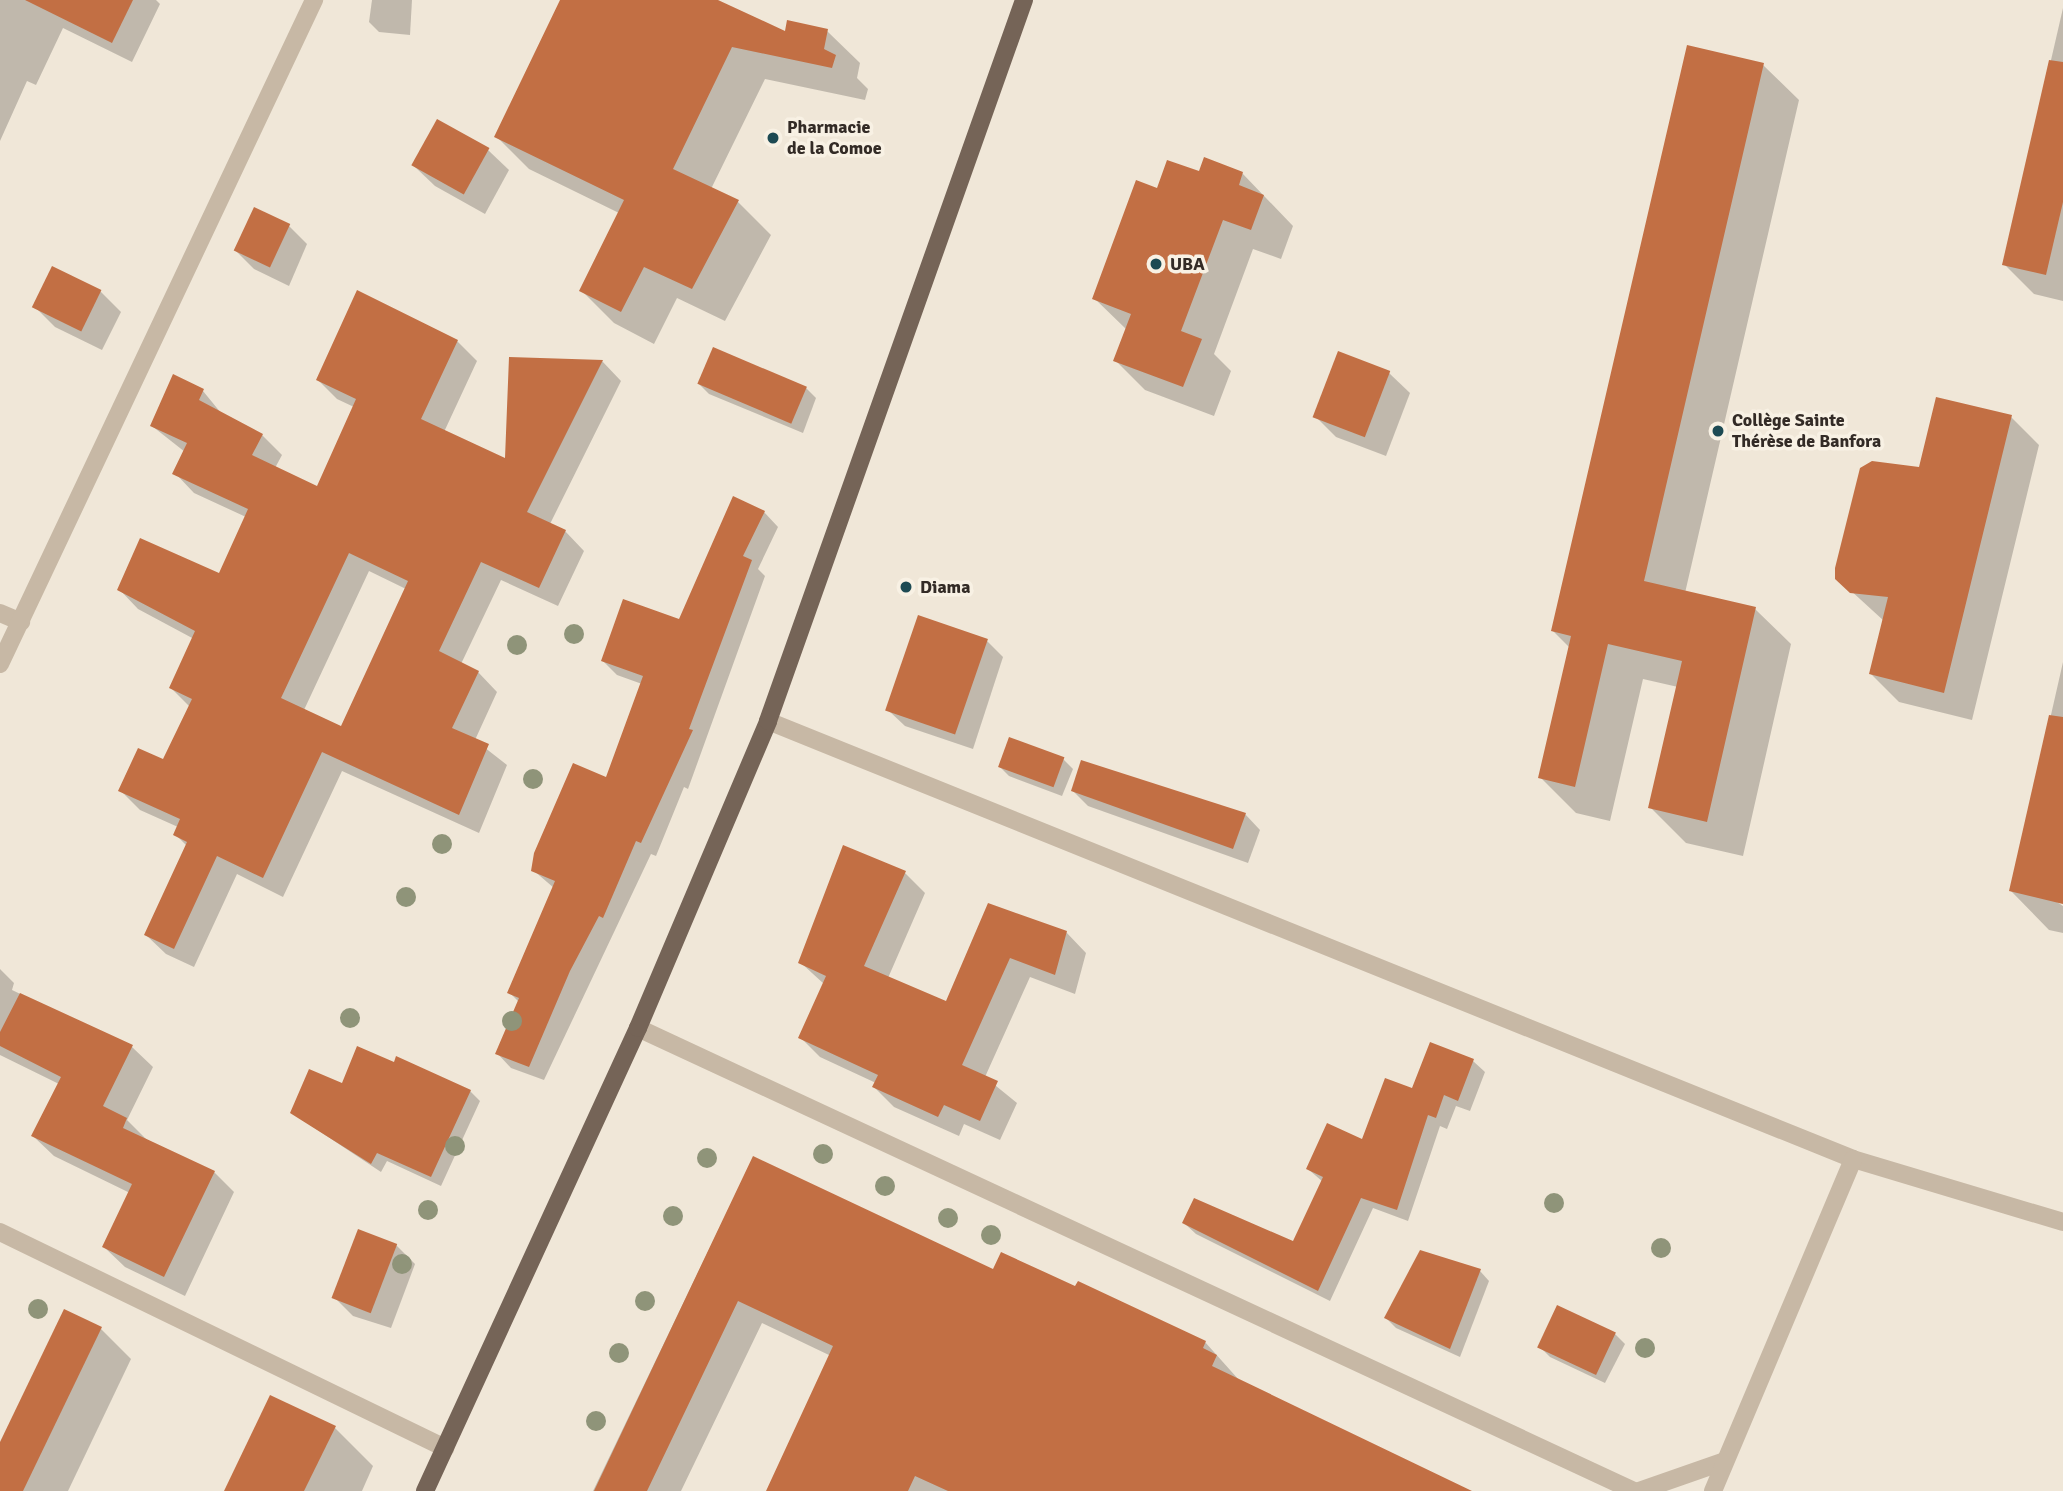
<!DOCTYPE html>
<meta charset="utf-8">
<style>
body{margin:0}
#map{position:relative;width:2063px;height:1491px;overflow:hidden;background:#f0e7d8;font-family:Signika,sans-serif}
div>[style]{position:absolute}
.shadow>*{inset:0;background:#0003}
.building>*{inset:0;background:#c26f44;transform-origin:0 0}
.minor>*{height:18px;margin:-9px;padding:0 9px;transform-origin:9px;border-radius:9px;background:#c7b8a5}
.major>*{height:18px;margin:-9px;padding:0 9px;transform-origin:9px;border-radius:9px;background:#756457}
.trees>*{width:20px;height:20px;margin:-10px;border-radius:50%;background:#8f9479}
.dots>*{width:19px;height:19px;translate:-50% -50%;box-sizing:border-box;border:4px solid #f8f1e4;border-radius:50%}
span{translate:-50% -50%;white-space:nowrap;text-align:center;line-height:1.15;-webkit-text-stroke:7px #f8f1e4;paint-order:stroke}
.poi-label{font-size:18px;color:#332b26;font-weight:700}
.left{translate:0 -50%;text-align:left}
</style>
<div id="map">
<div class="shadow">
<i style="clip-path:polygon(0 0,156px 0,160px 4px,132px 62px,63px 28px,36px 85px,27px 81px,0 141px)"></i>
<i style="clip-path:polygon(372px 0,412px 0,410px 35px,379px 32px,369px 22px)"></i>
<i style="clip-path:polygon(562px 0,714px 0,786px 34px,827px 31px,860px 63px,857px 78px,868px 89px,865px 100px,765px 79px,711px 189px,738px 202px,771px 235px,725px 321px,677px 298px,654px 344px,614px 323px,581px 290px,619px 213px,529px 169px,496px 136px)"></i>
<i style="clip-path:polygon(2063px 8px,2063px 301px,2034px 294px,2004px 264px)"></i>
<i style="clip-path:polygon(1763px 65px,1799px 100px,1685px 593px,1755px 609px,1791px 644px,1743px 856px,1686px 843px,1650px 807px,1678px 687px,1643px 679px,1610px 821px,1576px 813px,1540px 777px,1570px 648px,1553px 631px)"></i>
<i style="clip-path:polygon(438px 122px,488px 150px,509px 170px,485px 214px,435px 186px,414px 166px)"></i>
<i style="clip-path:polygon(1200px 173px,1242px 173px,1293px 226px,1281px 259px,1253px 249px,1214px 354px,1231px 371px,1214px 416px,1145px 390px,1115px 360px,1126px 329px,1094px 298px,1158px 190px)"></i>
<i style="clip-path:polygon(289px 226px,307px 244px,289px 286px,254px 269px,236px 251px)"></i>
<i style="clip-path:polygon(100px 291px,121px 312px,102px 350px,55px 327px,34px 306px)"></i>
<i style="clip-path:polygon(evenodd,358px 293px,457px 341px,477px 361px,444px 432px,507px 461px,602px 361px,621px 381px,550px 524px,565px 531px,584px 551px,558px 606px,501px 580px,461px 664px,478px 672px,497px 692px,475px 740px,507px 765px,479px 833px,342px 771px,283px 897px,237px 874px,194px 967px,166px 954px,146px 935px,187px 846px,175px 834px,178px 827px,140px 810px,121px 791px,164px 761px,190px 707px,171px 688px,194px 639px,138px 609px,119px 589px,220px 575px,246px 517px,194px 493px,175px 473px,185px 452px,152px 426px,203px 391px,221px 413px,262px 435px,282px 455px,275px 468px,318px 488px,354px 407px,337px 399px,318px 380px,358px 293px,369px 571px,406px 589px,341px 728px,304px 710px,369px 571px)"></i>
<i style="clip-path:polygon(1389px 373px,1410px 393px,1386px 456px,1336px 437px,1316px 417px)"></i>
<i style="clip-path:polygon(699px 384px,806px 388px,816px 398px,803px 433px,709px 394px)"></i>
<i style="clip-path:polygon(2011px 417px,2039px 445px,1972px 720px,1899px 702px,1871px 674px,1884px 621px,1837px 578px,1921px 469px)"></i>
<i style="clip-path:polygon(764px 512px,778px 527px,758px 569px,765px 576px,688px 789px,684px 787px,656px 856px,651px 854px,544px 1080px,511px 1068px,497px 1053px,519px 1002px,509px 992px,554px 888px,533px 870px,607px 780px,642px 684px,617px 675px,603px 661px,680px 621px)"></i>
<i style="clip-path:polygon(987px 641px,1003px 657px,973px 749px,905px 726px,888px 710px)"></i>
<i style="clip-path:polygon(2063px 662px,2063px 902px,2054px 900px,2063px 906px,2063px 933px,2049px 930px,2011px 891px)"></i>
<i style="clip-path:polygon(1063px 759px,1073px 769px,1062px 796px,1009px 776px,999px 766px)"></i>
<i style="clip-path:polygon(1073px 791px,1245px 814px,1260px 830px,1248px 863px,1088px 806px)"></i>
<i style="clip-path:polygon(905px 873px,925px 893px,888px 978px,947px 1003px,989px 905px,1066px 932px,1086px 953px,1075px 994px,1030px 977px,985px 1077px,1017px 1103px,1000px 1140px,964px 1124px,959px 1136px,894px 1107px,874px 1087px,876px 1083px,820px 1057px,800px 1037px,824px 984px,800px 962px)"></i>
<i style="clip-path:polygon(0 969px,14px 983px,12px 990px,132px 1047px,153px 1067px,127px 1120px,147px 1140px,214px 1172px,234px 1192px,185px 1296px,125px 1267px,104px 1247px,130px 1193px,54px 1156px,33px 1136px,59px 1084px,0 1055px)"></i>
<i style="clip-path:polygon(1473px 1061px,1485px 1072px,1470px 1111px,1456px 1106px,1447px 1129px,1440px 1126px,1408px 1221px,1373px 1208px,1330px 1301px,1196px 1234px,1184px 1223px,1294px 1244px,1323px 1182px,1308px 1169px,1363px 1141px,1413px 1091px)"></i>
<i style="clip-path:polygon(470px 1091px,480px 1101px,441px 1186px,387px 1161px,381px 1172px,292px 1113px)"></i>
<i style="clip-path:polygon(753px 1158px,994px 1272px,1076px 1289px,1205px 1342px,1239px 1380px,1467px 1491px,767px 1491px,831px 1356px,762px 1323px,681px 1491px,593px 1491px)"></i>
<i style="clip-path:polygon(396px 1245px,415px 1264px,391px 1328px,353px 1316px,334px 1297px)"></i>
<i style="clip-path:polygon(1480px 1271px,1489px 1281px,1460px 1357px,1396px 1328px,1386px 1318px)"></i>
<i style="clip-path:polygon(1558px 1307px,1615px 1334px,1625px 1344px,1605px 1383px,1550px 1357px,1540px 1347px)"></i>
<i style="clip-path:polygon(101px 1329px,131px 1359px,68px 1491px,0 1491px,0 1446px)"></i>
<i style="clip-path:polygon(334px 1427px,373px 1466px,362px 1491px,226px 1491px)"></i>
</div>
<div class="building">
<i style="clip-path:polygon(25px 0,133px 0,112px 43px)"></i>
<i style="clip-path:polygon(560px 0,718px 0,785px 31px,787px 20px,828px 29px,824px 49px,836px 55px,832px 68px,732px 47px,673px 169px,739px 200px,692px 289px,644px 267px,621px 312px,579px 291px,624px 200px,494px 137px)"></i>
<i style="clip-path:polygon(1687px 45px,1764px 63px,1644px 581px,1756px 607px,1707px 822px,1648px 808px,1682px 661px,1608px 644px,1575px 787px,1538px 778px,1571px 636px,1551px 631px)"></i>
<i style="clip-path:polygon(2049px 60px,2063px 62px,2063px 202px,2046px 275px,2002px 265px)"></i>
<i style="left:437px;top:119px;width:60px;height:53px;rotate:29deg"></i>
<i style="clip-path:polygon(1204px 157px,1243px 172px,1239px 185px,1264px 195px,1251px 230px,1223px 220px,1181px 331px,1202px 339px,1183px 387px,1113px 361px,1131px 314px,1092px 299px,1136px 180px,1157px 188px,1167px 160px,1199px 171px)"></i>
<i style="left:254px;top:207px;width:40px;height:48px;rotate:25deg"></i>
<i style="left:52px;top:266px;width:55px;height:46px;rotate:26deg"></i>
<i style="clip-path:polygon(evenodd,357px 290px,458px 340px,421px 419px,505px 458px,509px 357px,603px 360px,527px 512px,566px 530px,539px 588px,481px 562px,439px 651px,479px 671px,452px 728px,489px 744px,459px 815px,322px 752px,263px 878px,217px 856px,174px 949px,144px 935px,187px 842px,173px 835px,180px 819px,118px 791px,138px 748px,163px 759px,192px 699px,169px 688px,195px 631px,117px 590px,140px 538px,219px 573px,248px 509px,172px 474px,187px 443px,150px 426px,173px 374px,204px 389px,199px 400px,263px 434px,252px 455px,317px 486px,356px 399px,316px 380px,357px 290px,349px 553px,408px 581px,341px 726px,281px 698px,349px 553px)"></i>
<i style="left:713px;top:347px;width:102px;height:40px;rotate:23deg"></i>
<i style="left:1338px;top:351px;width:56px;height:71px;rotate:21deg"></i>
<i style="clip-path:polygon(1936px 397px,2012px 415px,1944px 693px,1869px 674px,1888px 597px,1850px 593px,1835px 579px,1835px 568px,1860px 468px,1872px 461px,1919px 467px)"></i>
<i style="clip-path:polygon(733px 496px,765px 511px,743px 556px,752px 560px,689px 729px,693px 730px,641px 843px,636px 841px,603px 918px,599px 916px,570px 971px,529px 1067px,495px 1054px,519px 998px,507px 993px,555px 881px,531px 871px,534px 853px,573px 763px,606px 777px,643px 676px,601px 661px,623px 599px,679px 619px)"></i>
<i style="left:918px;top:615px;width:74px;height:101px;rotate:19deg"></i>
<i style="clip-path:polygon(2049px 715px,2063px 717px,2063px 904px,2009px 891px)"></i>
<i style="left:1009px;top:737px;width:59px;height:32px;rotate:20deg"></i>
<i style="clip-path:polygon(1081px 760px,1246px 813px,1233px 849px,1071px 791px)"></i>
<i style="clip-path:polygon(843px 845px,906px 871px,864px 966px,946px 1001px,988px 903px,1067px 931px,1055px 975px,1010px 958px,962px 1065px,998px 1081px,980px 1121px,944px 1105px,938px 1117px,872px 1087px,878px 1075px,798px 1038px,826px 976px,798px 963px)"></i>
<i style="clip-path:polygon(20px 993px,133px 1045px,103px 1106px,127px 1118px,123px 1128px,215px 1171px,164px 1277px,102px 1247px,132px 1184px,31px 1136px,61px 1077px,0 1046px,0 1032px)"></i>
<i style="clip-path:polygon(1430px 1042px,1474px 1059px,1458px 1101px,1444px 1095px,1436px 1118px,1428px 1115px,1397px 1210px,1361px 1198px,1318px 1291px,1182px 1223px,1194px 1198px,1293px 1241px,1323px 1177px,1306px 1169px,1327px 1123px,1362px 1139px,1385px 1078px,1412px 1088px)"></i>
<i style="clip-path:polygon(357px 1046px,394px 1062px,396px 1056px,471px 1090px,431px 1177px,377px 1153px,371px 1164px,290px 1113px,309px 1069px,342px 1083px)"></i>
<i style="clip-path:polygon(753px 1156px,993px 1269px,1001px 1252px,1075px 1286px,1078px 1281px,1206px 1341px,1203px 1348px,1217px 1355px,1212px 1366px,1472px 1491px,948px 1491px,915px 1476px,908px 1491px,766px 1491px,833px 1346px,738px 1301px,647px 1491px,594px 1491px)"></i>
<i style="left:358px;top:1229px;width:42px;height:74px;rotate:21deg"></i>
<i style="clip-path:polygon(1420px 1250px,1481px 1269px,1450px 1349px,1384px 1318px)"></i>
<i style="left:1557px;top:1305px;width:65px;height:47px;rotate:25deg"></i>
<i style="clip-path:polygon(64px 1309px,102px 1327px,23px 1491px,0 1491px,0 1442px)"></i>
<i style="clip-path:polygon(270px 1395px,336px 1426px,304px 1491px,224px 1491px)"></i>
</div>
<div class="minor">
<i style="left:0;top:613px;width:23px;rotate:23deg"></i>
<i style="left:0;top:664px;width:735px;rotate:-64.69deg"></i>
<i style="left:768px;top:721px;width:1170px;rotate:21.98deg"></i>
<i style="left:1853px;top:1159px;width:219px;rotate:16.7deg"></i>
<i style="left:638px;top:1028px;width:1098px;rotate:24.93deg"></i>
<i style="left:0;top:1232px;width:495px;rotate:25.9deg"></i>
<i style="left:1639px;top:1491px;width:91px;rotate:-19.2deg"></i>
<i style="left:1713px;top:1491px;width:360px;rotate:-67.1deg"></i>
</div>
<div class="major">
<i style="left:425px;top:1491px;width:510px;rotate:-65.3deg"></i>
<i style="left:638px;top:1028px;width:333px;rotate:-67deg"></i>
<i style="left:768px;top:721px;width:765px;rotate:-70.45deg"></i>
</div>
<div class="trees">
<i style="left:574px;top:634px"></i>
<i style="left:517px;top:645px"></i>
<i style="left:533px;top:779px"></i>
<i style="left:442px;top:844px"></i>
<i style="left:406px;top:897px"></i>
<i style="left:350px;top:1018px"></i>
<i style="left:512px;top:1021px"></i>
<i style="left:455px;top:1146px"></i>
<i style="left:823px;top:1154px"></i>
<i style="left:707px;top:1158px"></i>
<i style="left:885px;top:1186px"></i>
<i style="left:1554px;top:1203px"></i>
<i style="left:428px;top:1210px"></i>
<i style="left:673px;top:1216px"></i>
<i style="left:948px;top:1218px"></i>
<i style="left:991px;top:1235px"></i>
<i style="left:1661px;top:1248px"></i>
<i style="left:402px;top:1264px"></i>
<i style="left:645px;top:1301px"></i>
<i style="left:38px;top:1309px"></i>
<i style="left:1645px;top:1348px"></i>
<i style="left:619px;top:1353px"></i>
<i style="left:596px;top:1421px"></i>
</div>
<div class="dots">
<i style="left:773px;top:138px;background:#1d4a53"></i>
<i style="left:1156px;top:264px;background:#1d4a53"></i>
<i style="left:1718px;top:431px;background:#1d4a53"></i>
<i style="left:906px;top:587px;background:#1d4a53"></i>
</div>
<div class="poi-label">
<span class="left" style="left:787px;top:138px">Pharmacie<br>de la Comoe</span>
<span class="left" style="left:1170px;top:264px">UBA</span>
<span class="left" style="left:1732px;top:431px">Collège Sainte<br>Thérèse de Banfora</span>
<span class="left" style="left:920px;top:587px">Diama</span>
</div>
</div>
